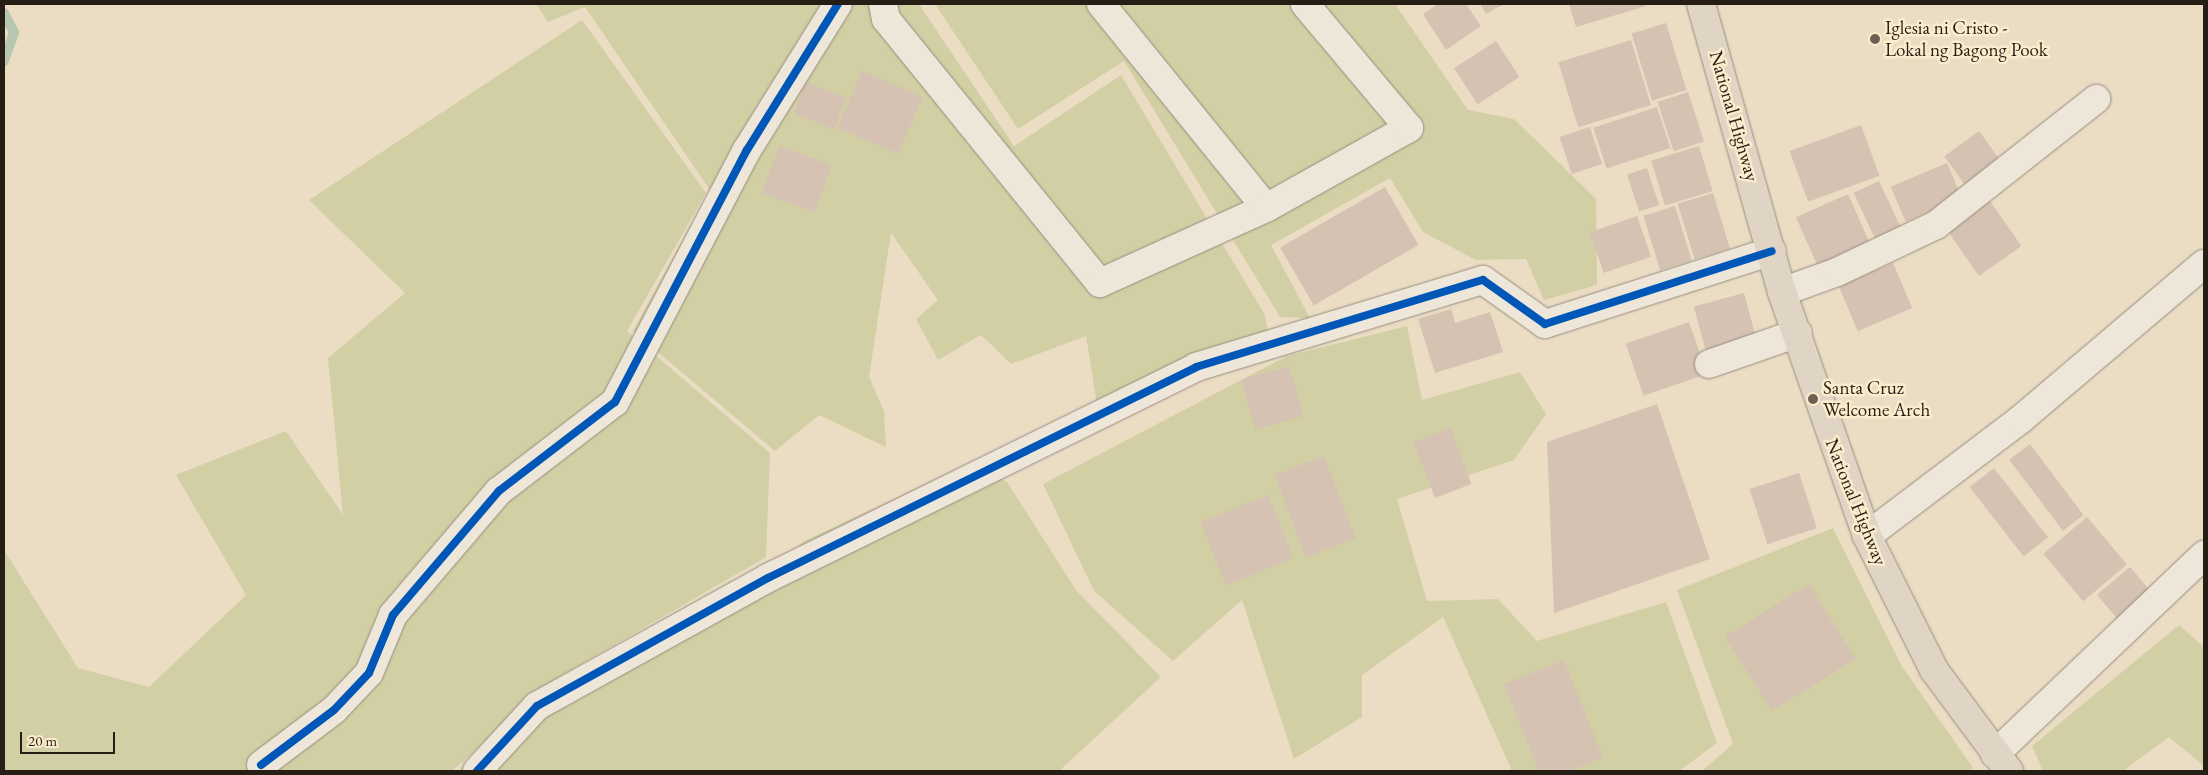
<!DOCTYPE html>
<style>
body{margin:0}
#map{position:relative;width:2208px;height:775px;overflow:hidden;background:#ebddc4;font-family:"EB Garamond",serif}
div>[style]{position:absolute}
.green>*{inset:0;background:#d3cfa5}
.stream>*{height:10px;margin:-5px;padding:0 5px;transform-origin:5px;border-radius:5px;background:#b6c8b0}
.building>*{inset:0;background:#d5c2b2;transform-origin:0 0}
.roads{filter:drop-shadow(0 0 1px #968d7f) drop-shadow(0 0 1px #968d7f)}
.minor>*{height:28px;margin:-14px;padding:0 14px;transform-origin:14px;border-radius:14px;background:#ede6d9}
.major>*{height:28px;margin:-14px;padding:0 14px;transform-origin:14px;border-radius:14px;background:#e0d5c4}
.cycleway>*{height:8px;margin:-4px;padding:0 4px;transform-origin:4px;border-radius:4px;background:#0057b8}
.dots>*{width:14px;height:14px;translate:-50% -50%;box-sizing:border-box;border:2px solid #fcecce;border-radius:50%}
span{translate:-50% -50%;white-space:nowrap;text-align:center;line-height:1.15;-webkit-text-stroke:5px #fcecce;paint-order:stroke}
.poi-label{font-size:19px;color:#261d14}
.left{translate:0 -50%;text-align:left}
.street-label{font-size:19px;color:#261d14}
.frame{position:absolute;inset:0;border:5px solid #261d14;pointer-events:none}
.scale{position:absolute;left:20px;top:732px;width:95px;height:22px;box-sizing:border-box;border:2px solid #261d14;border-top:0;padding-left:6px;font-size:15px;line-height:18px;white-space:nowrap;color:#261d14;-webkit-text-stroke:4px #fcecce;paint-order:stroke}
</style>
<div id="map">
<div class="green">
<i style="clip-path:polygon(536px 4px,919px 4px,1014px 146px,1121px 75px,1265px 315px,1268px 333px,1097px 404px,1086px 336px,1011px 364px,981px 335px,938px 360px,916px 319px,938px 300px,891px 233px,869px 377px,884px 411px,886px 447px,819px 415px,775px 451px,633px 331px,710px 190px,585px 7px,548px 22px)"></i>
<i style="clip-path:polygon(935px 4px,1395px 4px,1468px 110px,1514px 119px,1596px 199px,1597px 285px,1544px 300px,1526px 259px,1476px 260px,1423px 232px,1390px 178px,1271px 245px,1310px 318px,1280px 317px,1124px 61px,1018px 129px)"></i>
<i style="clip-path:polygon(582px 20px,706px 193px,627px 331px,770px 453px,766px 557px,557px 678px,452px 771px,4px 771px,4px 550px,78px 668px,149px 687px,246px 595px,176px 475px,286px 431px,343px 515px,328px 358px,405px 293px,309px 200px)"></i>
<i style="clip-path:polygon(1407px 326px,1422px 400px,1520px 372px,1546px 414px,1514px 460px,1397px 499px,1427px 601px,1498px 599px,1537px 641px,1666px 602px,1717px 743px,1679px 771px,1512px 771px,1443px 617px,1362px 675px,1362px 717px,1294px 759px,1242px 600px,1173px 661px,1094px 591px,1043px 484px,1287px 356px)"></i>
<i style="clip-path:polygon(970px 463px,1007px 482px,1076px 590px,1161px 677px,1059px 771px,458px 771px,807px 540px)"></i>
<i style="clip-path:polygon(1833px 528px,1901px 665px,1973px 768px,1968px 771px,1702px 771px,1733px 744px,1677px 590px)"></i>
<i style="clip-path:polygon(2179px 625px,2204px 647px,2204px 766px,2169px 737px,2123px 771px,2043px 771px,2032px 746px)"></i>
</div>
<div class="stream">
<i style="left:4px;top:13px;width:22px;rotate:63deg"></i>
<i style="left:14px;top:33px;width:30px;rotate:110deg"></i>
</div>
<div class="building">
<i style="clip-path:polygon(1438px 4px,1466px 4px,1481px 26px,1446px 50px,1423px 14px)"></i>
<i style="clip-path:polygon(1480px 4px,1504px 4px,1486px 14px)"></i>
<i style="clip-path:polygon(1569px 4px,1645px 4px,1646px 6px,1576px 27px)"></i>
<i style="left:1666px;top:23px;width:70px;height:36px;rotate:73deg"></i>
<i style="left:1631px;top:40px;width:68px;height:76px;rotate:73deg"></i>
<i style="left:1496px;top:41px;width:43px;height:50px;rotate:57deg"></i>
<i style="left:862px;top:71px;width:66px;height:62px;rotate:23deg"></i>
<i style="left:806px;top:82px;width:43px;height:34px;rotate:21deg"></i>
<i style="left:1688px;top:92px;width:52px;height:32px;rotate:72deg"></i>
<i style="left:1657px;top:107px;width:43px;height:67px;rotate:72deg"></i>
<i style="left:1861px;top:125px;width:54px;height:76px;rotate:70deg"></i>
<i style="left:1590px;top:127px;width:39px;height:32px;rotate:72deg"></i>
<i style="left:1979px;top:131px;width:43px;height:43px;rotate:54deg"></i>
<i style="left:779px;top:146px;width:56px;height:50px;rotate:20deg"></i>
<i style="left:1699px;top:146px;width:47px;height:50px;rotate:73deg"></i>
<i style="left:1947px;top:163px;width:38px;height:61px;rotate:67deg"></i>
<i style="left:1647px;top:168px;width:39px;height:21px;rotate:72deg"></i>
<i style="left:1879px;top:181px;width:53px;height:28px;rotate:65deg"></i>
<i style="left:1385px;top:187px;width:67px;height:121px;rotate:60deg"></i>
<i style="left:1713px;top:193px;width:58px;height:37px;rotate:73deg"></i>
<i style="left:1848px;top:194px;width:55px;height:57px;rotate:66deg"></i>
<i style="left:1990px;top:201px;width:55px;height:52px;rotate:55deg"></i>
<i style="left:1675px;top:206px;width:57px;height:33px;rotate:73deg"></i>
<i style="left:1637px;top:216px;width:43px;height:50px;rotate:71deg"></i>
<i style="left:1893px;top:263px;width:49px;height:59px;rotate:67deg"></i>
<i style="left:1744px;top:293px;width:49px;height:52px;rotate:75deg"></i>
<i style="clip-path:polygon(1451px 309px,1455px 323px,1490px 312px,1503px 352px,1435px 373px,1418px 319px)"></i>
<i style="left:1689px;top:322px;width:55px;height:67px;rotate:71deg"></i>
<i style="left:1289px;top:366px;width:52px;height:50px;rotate:74deg"></i>
<i style="clip-path:polygon(1657px 404px,1710px 559px,1554px 613px,1547px 442px)"></i>
<i style="left:1450px;top:428px;width:60px;height:39px;rotate:69deg"></i>
<i style="left:2030px;top:444px;width:89px;height:26px;rotate:53deg"></i>
<i style="left:1324px;top:456px;width:88px;height:53px;rotate:69deg"></i>
<i style="left:1994px;top:468px;width:88px;height:31px;rotate:52deg"></i>
<i style="left:1799px;top:473px;width:58px;height:52px;rotate:72deg"></i>
<i style="left:1268px;top:495px;width:68px;height:73px;rotate:68deg"></i>
<i style="left:2087px;top:517px;width:62px;height:57px;rotate:50deg"></i>
<i style="left:2130px;top:567px;width:38px;height:43px;rotate:50deg"></i>
<i style="left:1809px;top:584px;width:88px;height:99px;rotate:58deg"></i>
<i style="clip-path:polygon(1564px 660px,1603px 758px,1570px 771px,1539px 771px,1504px 684px)"></i>
</div>
<div class="roads">
<div class="minor">
<i style="left:883px;top:4px;width:15px;rotate:79deg"></i>
<i style="left:886px;top:19px;width:340px;rotate:51deg"></i>
<i style="left:1100px;top:283px;width:182px;rotate:-24.3deg"></i>
<i style="left:1101px;top:4px;width:262px;rotate:51deg"></i>
<i style="left:1266px;top:208px;width:164px;rotate:-29.2deg"></i>
<i style="left:1409px;top:128px;width:162px;rotate:-130deg"></i>
<i style="left:1782px;top:292px;width:59px;rotate:-20deg"></i>
<i style="left:1837px;top:272px;width:110px;rotate:-25.4deg"></i>
<i style="left:1936px;top:225px;width:204px;rotate:-38.2deg"></i>
<i style="left:1709px;top:364px;width:94px;rotate:-19.2deg"></i>
<i style="left:1867px;top:536px;width:193px;rotate:-37.2deg"></i>
<i style="left:2021px;top:419px;width:240px;rotate:-40.3deg"></i>
<i style="left:1995px;top:754px;width:289px;rotate:-43.6deg"></i>
<i style="left:261px;top:765px;width:91px;rotate:-37deg"></i>
<i style="left:334px;top:710px;width:51px;rotate:-46.6deg"></i>
<i style="left:369px;top:673px;width:63px;rotate:-67.5deg"></i>
<i style="left:393px;top:615px;width:163px;rotate:-49.5deg"></i>
<i style="left:499px;top:491px;width:146px;rotate:-37.5deg"></i>
<i style="left:615px;top:402px;width:284px;rotate:-62.4deg"></i>
<i style="left:747px;top:150px;width:172px;rotate:-58.1deg"></i>
<i style="left:477px;top:771px;width:88px;rotate:-47.3deg"></i>
<i style="left:537px;top:706px;width:264px;rotate:-29deg"></i>
<i style="left:768px;top:578px;width:477px;rotate:-26.2deg"></i>
<i style="left:1196px;top:367px;width:300px;rotate:-16.9deg"></i>
<i style="left:1483px;top:280px;width:76px;rotate:35.4deg"></i>
<i style="left:1545px;top:324px;width:238px;rotate:-17.8deg"></i>
</div>
<div class="major">
<i style="left:1701px;top:4px;width:299px;rotate:74.3deg"></i>
<i style="left:1782px;top:292px;width:258px;rotate:70.8deg"></i>
<i style="left:1867px;top:536px;width:150px;rotate:63.4deg"></i>
<i style="left:1934px;top:670px;width:126px;rotate:53.4deg"></i>
</div>
</div>
<div class="cycleway">
<i style="left:261px;top:765px;width:91px;rotate:-37deg"></i>
<i style="left:334px;top:710px;width:51px;rotate:-46.6deg"></i>
<i style="left:369px;top:673px;width:63px;rotate:-67.5deg"></i>
<i style="left:393px;top:615px;width:163px;rotate:-49.5deg"></i>
<i style="left:499px;top:491px;width:146px;rotate:-37.5deg"></i>
<i style="left:615px;top:402px;width:284px;rotate:-62.4deg"></i>
<i style="left:747px;top:150px;width:172px;rotate:-58.1deg"></i>
<i style="left:477px;top:771px;width:88px;rotate:-47.3deg"></i>
<i style="left:537px;top:706px;width:264px;rotate:-29deg"></i>
<i style="left:768px;top:578px;width:477px;rotate:-26.2deg"></i>
<i style="left:1196px;top:367px;width:300px;rotate:-16.9deg"></i>
<i style="left:1483px;top:280px;width:76px;rotate:35.4deg"></i>
<i style="left:1545px;top:324px;width:238px;rotate:-17.8deg"></i>
</div>
<div class="dots">
<i style="left:1875px;top:39px;background:#6b6052"></i>
<i style="left:1813px;top:399px;background:#6b6052"></i>
</div>
<div class="poi-label">
<span class="left" style="left:1885px;top:39px">Iglesia ni Cristo -<br>Lokal ng Bagong Pook</span>
<span class="left" style="left:1823px;top:399px">Santa Cruz<br>Welcome Arch</span>
</div>
<div class="street-label">
<span style="left:1734px;top:116px;rotate:74deg">National Highway</span>
<span style="left:1856px;top:502px;rotate:68deg">National Highway</span>
</div>
<div class="frame"></div>
<div class="scale">20 m</div>
</div>
